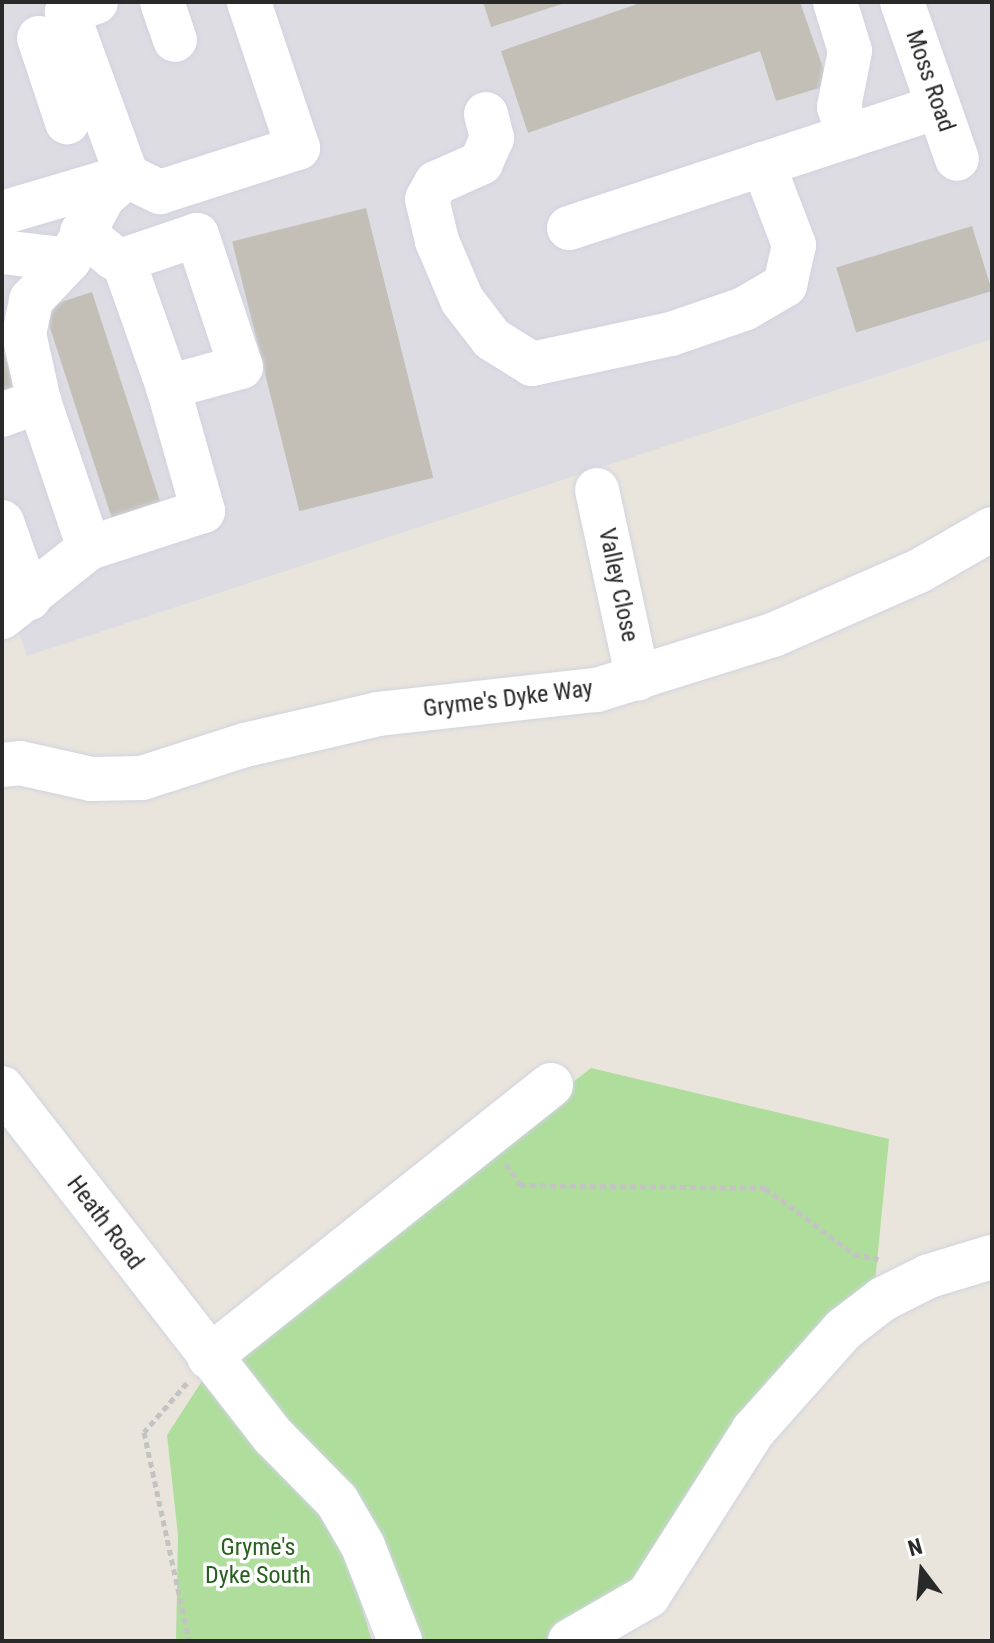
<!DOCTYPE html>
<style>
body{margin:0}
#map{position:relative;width:994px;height:1643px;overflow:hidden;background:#eae5dc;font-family:"Roboto Condensed",sans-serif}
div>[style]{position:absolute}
.industrial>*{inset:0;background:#dedce3}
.green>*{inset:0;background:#aedd9c}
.building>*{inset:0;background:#c3bfb7;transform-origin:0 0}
.path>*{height:5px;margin-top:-2.5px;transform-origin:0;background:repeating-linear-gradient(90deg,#c3c3c3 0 6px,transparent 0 10px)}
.roads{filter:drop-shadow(0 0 2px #d1d3e1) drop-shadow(0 0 2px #d1d3e1)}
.minor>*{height:44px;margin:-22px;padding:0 22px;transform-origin:22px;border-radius:22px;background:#fff}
span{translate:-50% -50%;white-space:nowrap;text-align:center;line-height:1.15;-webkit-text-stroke:7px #fff;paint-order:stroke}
.street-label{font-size:24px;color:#292929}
.park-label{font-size:24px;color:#28601f}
.frame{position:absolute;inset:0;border:4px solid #292929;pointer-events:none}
.north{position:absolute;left:882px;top:1531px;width:80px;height:80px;-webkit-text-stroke:6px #fff;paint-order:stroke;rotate:344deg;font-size:22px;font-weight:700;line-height:32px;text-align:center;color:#292929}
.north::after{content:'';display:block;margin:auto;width:28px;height:36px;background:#292929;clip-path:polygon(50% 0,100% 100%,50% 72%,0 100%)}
</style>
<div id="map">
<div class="industrial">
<i style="clip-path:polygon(2px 2px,992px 2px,992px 339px,27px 656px,2px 587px)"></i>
</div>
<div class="green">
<i style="clip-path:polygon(591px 1068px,889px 1139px,874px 1292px,697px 1518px,570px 1641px,400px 1641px,224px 1357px)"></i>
<i style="clip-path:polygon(204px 1378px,341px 1537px,372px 1641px,176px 1641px,178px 1535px,167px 1435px)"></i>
</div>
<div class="building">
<i style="clip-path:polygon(483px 2px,565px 2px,565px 3px,491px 27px)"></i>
<i style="clip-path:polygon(643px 2px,800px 2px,829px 85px,776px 101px,760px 51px,528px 133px,501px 51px)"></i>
<i style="left:366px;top:208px;width:278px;height:138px;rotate:76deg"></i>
<i style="left:972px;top:226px;width:68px;height:142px;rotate:73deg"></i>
<i style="left:92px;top:292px;width:225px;height:51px;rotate:72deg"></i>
<i style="clip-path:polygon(2px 348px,15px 386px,2px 390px)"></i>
</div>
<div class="path">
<i style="left:506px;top:1164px;width:25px;rotate:56deg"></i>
<i style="left:520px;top:1185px;width:245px;rotate:0.7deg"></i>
<i style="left:765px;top:1188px;width:111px;rotate:36.6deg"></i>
<i style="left:854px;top:1254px;width:25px;rotate:12deg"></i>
<i style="left:187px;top:1383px;width:65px;rotate:131.3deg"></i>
<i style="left:144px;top:1432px;width:214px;rotate:77.8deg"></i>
</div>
<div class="roads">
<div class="minor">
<i style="left:96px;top:2px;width:31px;rotate:161deg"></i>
<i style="left:67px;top:12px;width:175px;rotate:69.9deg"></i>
<i style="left:162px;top:2px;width:40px;rotate:71.1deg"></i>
<i style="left:835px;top:2px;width:51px;rotate:73deg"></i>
<i style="left:850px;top:51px;width:57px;rotate:101.1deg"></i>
<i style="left:839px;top:107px;width:31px;rotate:71deg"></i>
<i style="left:902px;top:2px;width:166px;rotate:70.7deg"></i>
<i style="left:39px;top:38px;width:89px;rotate:71.6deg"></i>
<i style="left:486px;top:114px;width:25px;rotate:76deg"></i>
<i style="left:492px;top:138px;width:27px;rotate:114deg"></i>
<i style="left:481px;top:163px;width:49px;rotate:156deg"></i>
<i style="left:436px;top:183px;width:18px;rotate:119deg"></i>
<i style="left:427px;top:199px;width:43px;rotate:76.6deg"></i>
<i style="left:437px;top:241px;width:64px;rotate:67deg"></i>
<i style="left:462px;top:300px;width:49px;rotate:52.4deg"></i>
<i style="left:492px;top:339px;width:47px;rotate:32deg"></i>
<i style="left:532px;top:364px;width:142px;rotate:-12.2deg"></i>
<i style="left:671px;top:334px;width:77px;rotate:-18.9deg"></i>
<i style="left:744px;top:309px;width:48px;rotate:-30.3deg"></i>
<i style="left:785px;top:285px;width:41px;rotate:-77.3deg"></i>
<i style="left:794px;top:245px;width:87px;rotate:-110.9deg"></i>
<i style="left:2px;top:213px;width:130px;rotate:-16.5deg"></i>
<i style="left:127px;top:176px;width:37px;rotate:26deg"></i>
<i style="left:160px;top:192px;width:145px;rotate:-17.7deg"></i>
<i style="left:298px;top:148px;width:154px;rotate:-108.6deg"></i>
<i style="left:569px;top:228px;width:388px;rotate:-18.2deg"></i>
<i style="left:82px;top:232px;width:41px;rotate:39.1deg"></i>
<i style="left:114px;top:258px;width:9px;rotate:13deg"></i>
<i style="left:123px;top:260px;width:135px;rotate:70.5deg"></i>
<i style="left:168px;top:387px;width:129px;rotate:74.2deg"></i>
<i style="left:203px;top:511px;width:120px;rotate:162deg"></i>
<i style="left:2px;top:252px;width:67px;rotate:6.8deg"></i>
<i style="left:123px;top:260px;width:78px;rotate:-18.7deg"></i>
<i style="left:197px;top:235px;width:139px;rotate:71.6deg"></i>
<i style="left:241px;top:367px;width:76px;rotate:164.7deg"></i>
<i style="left:2px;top:415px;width:40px;rotate:-21deg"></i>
<i style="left:597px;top:490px;width:193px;rotate:77.8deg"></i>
<i style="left:2px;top:522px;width:81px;rotate:70.4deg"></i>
<i style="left:2px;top:617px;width:111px;rotate:-38.4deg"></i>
<i style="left:89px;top:548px;width:155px;rotate:-108.8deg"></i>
<i style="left:39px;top:401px;width:69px;rotate:-102.6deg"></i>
<i style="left:24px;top:334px;width:35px;rotate:-78deg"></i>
<i style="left:31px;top:300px;width:55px;rotate:-46.5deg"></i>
<i style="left:69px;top:260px;width:72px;rotate:-61.6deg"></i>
<i style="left:103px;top:197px;width:32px;rotate:-41deg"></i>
<i style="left:2px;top:765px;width:18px;rotate:-6deg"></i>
<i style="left:20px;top:763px;width:73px;rotate:12.7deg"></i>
<i style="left:91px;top:779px;width:51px;rotate:-1.1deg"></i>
<i style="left:142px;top:778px;width:108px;rotate:-17.8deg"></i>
<i style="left:245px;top:745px;width:137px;rotate:-13.1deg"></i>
<i style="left:378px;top:714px;width:220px;rotate:-6.3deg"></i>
<i style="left:597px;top:690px;width:184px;rotate:-17.4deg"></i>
<i style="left:773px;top:635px;width:159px;rotate:-23.7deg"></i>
<i style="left:919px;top:571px;width:84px;rotate:-29.9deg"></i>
<i style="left:2px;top:1088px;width:442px;rotate:52.1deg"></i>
<i style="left:274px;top:1437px;width:90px;rotate:45.5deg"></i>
<i style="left:337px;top:1501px;width:52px;rotate:60deg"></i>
<i style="left:363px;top:1546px;width:102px;rotate:68.7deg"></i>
<i style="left:209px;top:1357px;width:437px;rotate:-38.5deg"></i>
<i style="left:570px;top:1641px;width:90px;rotate:-30deg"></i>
<i style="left:648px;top:1596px;width:196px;rotate:-57.5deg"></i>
<i style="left:753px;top:1431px;width:137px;rotate:-48.3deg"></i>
<i style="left:844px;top:1329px;width:49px;rotate:-37.6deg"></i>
<i style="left:883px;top:1299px;width:51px;rotate:-26.6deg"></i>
<i style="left:929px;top:1276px;width:66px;rotate:-16.8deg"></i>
</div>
</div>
<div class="street-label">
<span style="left:930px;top:81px;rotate:71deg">Moss Road</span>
<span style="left:618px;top:585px;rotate:78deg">Valley Close</span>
<span style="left:508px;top:699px;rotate:-7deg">Gryme's Dyke Way</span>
<span style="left:105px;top:1223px;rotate:53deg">Heath Road</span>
</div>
<div class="park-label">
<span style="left:258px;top:1562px">Gryme's<br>Dyke South</span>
</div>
<div class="frame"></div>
<div class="north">N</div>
</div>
